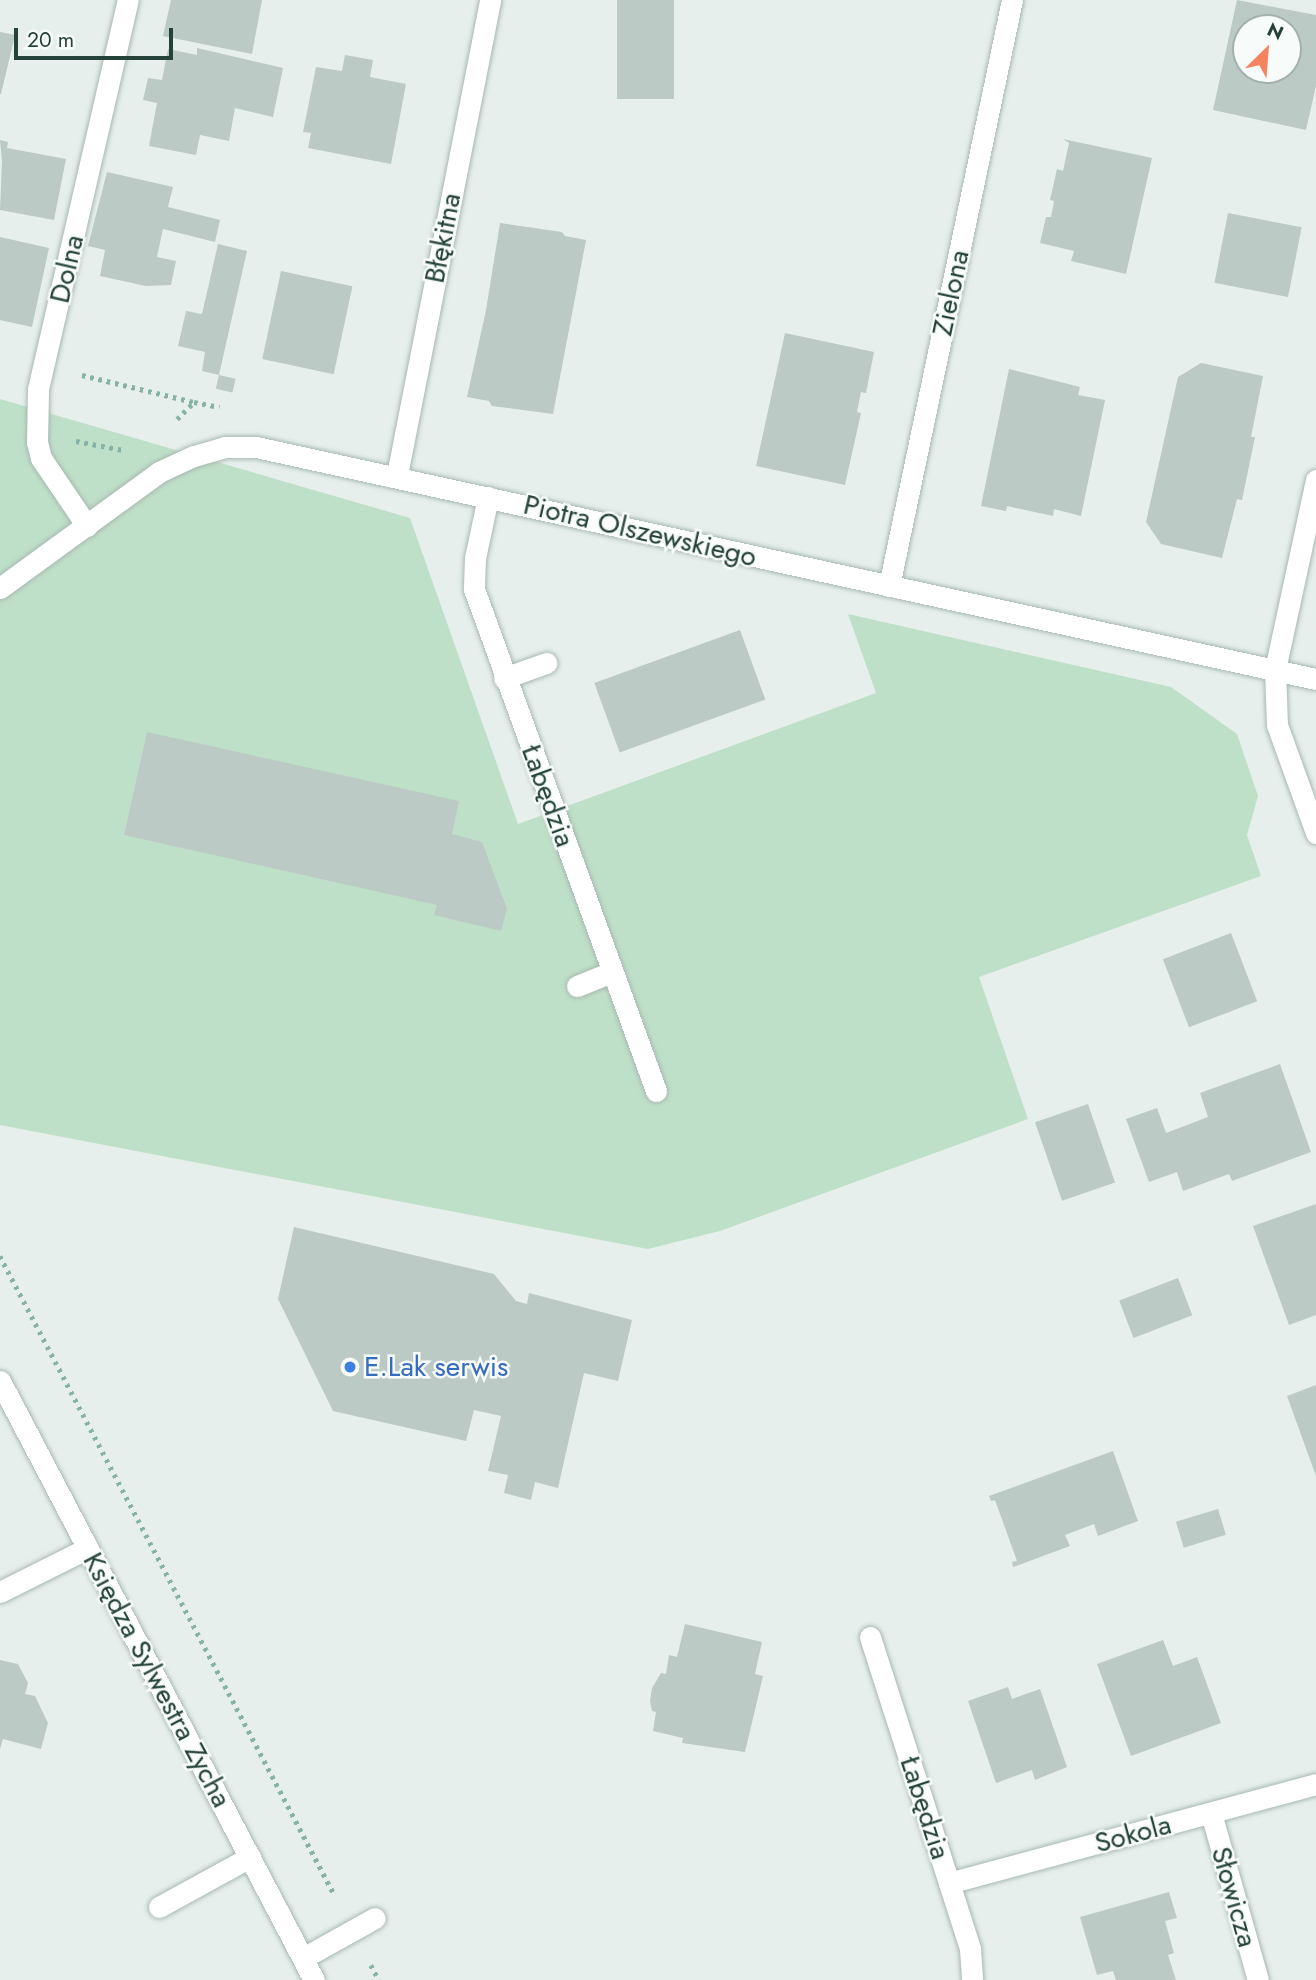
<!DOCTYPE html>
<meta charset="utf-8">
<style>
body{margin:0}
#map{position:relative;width:1316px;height:1980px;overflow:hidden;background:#e6efeb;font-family:Jost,sans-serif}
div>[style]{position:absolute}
.green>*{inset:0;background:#bfe0c8}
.building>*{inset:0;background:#bbcac4;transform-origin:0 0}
.path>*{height:4.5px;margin-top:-2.25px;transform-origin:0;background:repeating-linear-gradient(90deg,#86b3a5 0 3.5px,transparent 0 8.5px)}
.roads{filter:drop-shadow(0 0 2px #a8b8b2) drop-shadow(0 0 2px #a8b8b2)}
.service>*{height:21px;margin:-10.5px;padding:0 10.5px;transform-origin:10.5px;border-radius:10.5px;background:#fff}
.minor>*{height:21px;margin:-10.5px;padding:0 10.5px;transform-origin:10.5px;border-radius:10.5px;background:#fff}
.tertiary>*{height:21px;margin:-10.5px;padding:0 10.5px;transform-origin:10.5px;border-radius:10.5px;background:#fff}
.dots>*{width:19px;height:19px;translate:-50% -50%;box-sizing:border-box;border:4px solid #f7fbf9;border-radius:50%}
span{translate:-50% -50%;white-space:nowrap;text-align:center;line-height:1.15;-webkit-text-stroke:5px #f7fbf9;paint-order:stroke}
.street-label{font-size:28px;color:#24423a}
.shop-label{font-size:28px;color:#366cbe}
.left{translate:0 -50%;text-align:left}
.north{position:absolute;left:1232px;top:14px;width:70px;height:70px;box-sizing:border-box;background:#f7fbf9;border:2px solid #a3b1ad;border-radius:50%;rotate:25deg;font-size:19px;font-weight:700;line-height:28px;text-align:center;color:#24423a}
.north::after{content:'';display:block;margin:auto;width:24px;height:32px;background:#f4845f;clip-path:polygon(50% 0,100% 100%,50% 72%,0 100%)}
.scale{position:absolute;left:14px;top:28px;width:159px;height:32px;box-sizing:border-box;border:4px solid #24423a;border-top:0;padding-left:9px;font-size:21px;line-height:24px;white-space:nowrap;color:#24423a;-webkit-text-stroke:5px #f7fbf9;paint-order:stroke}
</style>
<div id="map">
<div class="green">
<i style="clip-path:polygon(0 399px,410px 518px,518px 824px,876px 693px,848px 614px,1171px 687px,1237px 734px,1258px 796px,1247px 835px,1261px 876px,979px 977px,1028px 1119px,720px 1231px,648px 1249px,0 1125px)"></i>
</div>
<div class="building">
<i style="clip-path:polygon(171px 0,262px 0,252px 54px,163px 36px)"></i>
<i style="left:617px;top:0;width:57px;height:99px"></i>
<i style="clip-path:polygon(evenodd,1237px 0,1316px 15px,1316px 86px,1306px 130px,1213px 110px,1237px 0,1246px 28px,1288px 28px,1288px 70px,1246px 70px,1246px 28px)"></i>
<i style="clip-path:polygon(0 32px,15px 35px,1px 94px,0 94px)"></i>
<i style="clip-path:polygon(197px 48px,283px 68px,273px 117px,235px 108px,229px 141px,200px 135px,196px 155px,149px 146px,157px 103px,143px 100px,148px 78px,162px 80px,168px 49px,197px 55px)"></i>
<i style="clip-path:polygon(345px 55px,373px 60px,370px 77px,406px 84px,391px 164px,308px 148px,311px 133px,303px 132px,316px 67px,342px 71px)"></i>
<i style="clip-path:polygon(1063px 139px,1152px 158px,1126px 274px,1071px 261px,1074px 251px,1040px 243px,1046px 217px,1051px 217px,1054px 201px,1050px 200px,1057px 169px,1063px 171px,1069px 143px)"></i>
<i style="clip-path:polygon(0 140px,8px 142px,7px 148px,66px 159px,54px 220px,0 210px,2px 161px)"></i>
<i style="clip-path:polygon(107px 172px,173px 187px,168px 207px,220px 220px,215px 242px,163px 229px,157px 257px,176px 261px,171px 285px,146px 286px,100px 276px,105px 250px,88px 246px)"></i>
<i style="left:1228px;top:213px;width:75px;height:71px;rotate:11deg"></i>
<i style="clip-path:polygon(500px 223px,562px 232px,565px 236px,586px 240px,553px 414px,492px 406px,489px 401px,467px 397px,486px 310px)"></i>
<i style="clip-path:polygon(0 237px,49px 248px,32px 327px,0 320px)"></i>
<i style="clip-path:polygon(218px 244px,247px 251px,219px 375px,202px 371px,205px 352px,178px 346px,186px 311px,202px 314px)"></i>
<i style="left:281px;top:271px;width:73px;height:90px;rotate:12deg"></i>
<i style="clip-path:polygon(785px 333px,874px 352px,866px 393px,861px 392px,857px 412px,861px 413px,845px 485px,756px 466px)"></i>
<i style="clip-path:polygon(1201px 363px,1263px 376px,1251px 437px,1255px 437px,1242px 500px,1237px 499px,1222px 558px,1161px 544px,1146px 522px,1178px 377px)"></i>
<i style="clip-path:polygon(1009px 369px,1080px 387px,1078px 395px,1105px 400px,1081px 516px,1054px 509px,1053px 516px,1007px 506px,1006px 511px,981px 506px)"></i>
<i style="left:219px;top:375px;width:17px;height:14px;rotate:13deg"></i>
<i style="left:740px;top:630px;width:74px;height:155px;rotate:70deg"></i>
<i style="clip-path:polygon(147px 732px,459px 801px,452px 834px,482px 842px,507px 909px,501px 931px,434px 915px,437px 905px,124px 835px)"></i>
<i style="left:1231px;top:933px;width:73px;height:73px;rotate:69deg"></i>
<i style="clip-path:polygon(1280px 1064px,1311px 1152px,1232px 1181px,1229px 1174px,1183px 1191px,1177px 1172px,1149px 1182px,1126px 1119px,1157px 1108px,1166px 1133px,1208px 1117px,1200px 1093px)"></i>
<i style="left:1088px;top:1104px;width:83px;height:56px;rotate:71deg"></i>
<i style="clip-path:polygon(1316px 1204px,1316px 1315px,1289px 1325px,1253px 1226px)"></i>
<i style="clip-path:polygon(294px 1227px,494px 1274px,516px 1301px,527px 1304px,529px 1293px,632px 1320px,618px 1381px,584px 1373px,558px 1488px,535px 1482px,531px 1500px,504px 1493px,508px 1475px,488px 1471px,501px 1416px,474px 1410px,466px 1441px,333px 1411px,278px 1299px)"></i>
<i style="left:1178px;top:1278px;width:40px;height:63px;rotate:69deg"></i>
<i style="clip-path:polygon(1316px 1385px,1316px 1476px,1287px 1396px)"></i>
<i style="clip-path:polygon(1113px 1451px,1138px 1521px,1098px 1536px,1094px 1524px,1065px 1535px,1070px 1546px,1013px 1567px,1012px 1562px,1017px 1561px,995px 1500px,991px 1501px,989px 1496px)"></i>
<i style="left:1218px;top:1509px;width:27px;height:44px;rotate:73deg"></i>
<i style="clip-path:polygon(685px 1624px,762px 1642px,755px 1674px,763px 1676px,745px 1752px,682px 1743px,683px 1738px,653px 1731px,656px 1712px,652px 1711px,650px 1701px,652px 1688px,661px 1673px,666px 1674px,669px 1655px,677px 1657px)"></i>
<i style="clip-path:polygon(1163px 1640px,1173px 1666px,1197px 1657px,1221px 1723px,1131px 1756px,1097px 1664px)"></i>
<i style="clip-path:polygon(0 1660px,18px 1664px,28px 1683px,25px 1694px,35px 1696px,48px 1723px,41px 1749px,3px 1739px,0 1749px)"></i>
<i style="clip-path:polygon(1008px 1687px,1012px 1699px,1040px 1689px,1067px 1767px,1035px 1780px,1032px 1770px,996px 1783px,968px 1701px)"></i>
<i style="clip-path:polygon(1169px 1892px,1177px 1918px,1165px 1921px,1174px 1953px,1168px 1955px,1176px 1980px,1116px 1980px,1113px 1971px,1097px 1975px,1080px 1917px)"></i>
</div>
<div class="path">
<i style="left:82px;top:375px;width:115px;rotate:13.6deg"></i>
<i style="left:177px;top:419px;width:24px;rotate:-45deg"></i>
<i style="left:194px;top:402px;width:26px;rotate:11deg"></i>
<i style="left:76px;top:441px;width:48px;rotate:10.8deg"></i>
<i style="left:0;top:1256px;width:722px;rotate:62.37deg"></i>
<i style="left:371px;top:1965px;width:17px;rotate:62deg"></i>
</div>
<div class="roads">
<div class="service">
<i style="left:504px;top:678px;width:45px;rotate:-19.7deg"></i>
<i style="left:577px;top:986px;width:38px;rotate:-22deg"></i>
<i style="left:0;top:1592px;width:98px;rotate:-26.6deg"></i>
<i style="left:159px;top:1907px;width:104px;rotate:-28.8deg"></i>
<i style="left:303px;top:1958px;width:82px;rotate:-29.1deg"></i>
</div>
<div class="minor">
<i style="left:397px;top:475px;width:484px;rotate:-78.9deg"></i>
<i style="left:1316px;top:480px;width:194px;rotate:102.2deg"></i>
<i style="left:1275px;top:670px;width:55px;rotate:87.9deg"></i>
<i style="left:1277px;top:725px;width:115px;rotate:70.1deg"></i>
<i style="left:488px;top:497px;width:62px;rotate:102deg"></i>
<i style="left:475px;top:558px;width:31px;rotate:92deg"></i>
<i style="left:474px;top:589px;width:534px;rotate:70.07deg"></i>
<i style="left:87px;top:526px;width:82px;rotate:-124.1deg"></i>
<i style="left:41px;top:458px;width:16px;rotate:-104deg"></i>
<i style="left:37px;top:442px;width:53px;rotate:-88.9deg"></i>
<i style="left:38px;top:389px;width:399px;rotate:-77deg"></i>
<i style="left:889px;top:586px;width:599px;rotate:-78.15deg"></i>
<i style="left:0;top:588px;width:197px;rotate:-36.1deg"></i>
<i style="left:159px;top:472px;width:38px;rotate:-25deg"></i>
<i style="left:194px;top:456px;width:32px;rotate:-16deg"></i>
<i style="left:225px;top:447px;width:31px"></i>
<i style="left:256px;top:447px;width:1085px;rotate:12.35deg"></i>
<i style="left:870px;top:1637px;width:328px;rotate:72.2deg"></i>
<i style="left:970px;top:1949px;width:31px;rotate:86deg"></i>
<i style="left:1211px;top:1813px;width:173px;rotate:74.3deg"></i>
<i style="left:949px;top:1883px;width:380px;rotate:-15.1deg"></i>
</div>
<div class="tertiary">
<i style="left:0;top:1381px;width:676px;rotate:62.34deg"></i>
</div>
</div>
<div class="dots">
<i style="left:350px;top:1367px;background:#3f7fe0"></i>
</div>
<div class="street-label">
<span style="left:443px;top:238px;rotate:-79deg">Błękitna</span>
<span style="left:67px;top:269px;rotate:-77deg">Dolna</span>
<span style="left:951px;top:293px;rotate:-78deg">Zielona</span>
<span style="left:640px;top:531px;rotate:13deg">Piotra Olszewskiego</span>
<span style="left:548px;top:796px;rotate:70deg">Łabędzia</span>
<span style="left:157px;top:1680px;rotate:62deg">Księdza Sylwestra Zycha</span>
<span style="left:925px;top:1808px;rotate:72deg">Łabędzia</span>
<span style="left:1133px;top:1834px;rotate:-15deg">Sokola</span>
<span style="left:1234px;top:1897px;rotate:74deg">Słowicza</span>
</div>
<div class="shop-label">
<span class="left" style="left:364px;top:1367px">E.Lak serwis</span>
</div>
<div class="north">N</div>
<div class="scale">20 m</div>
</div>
